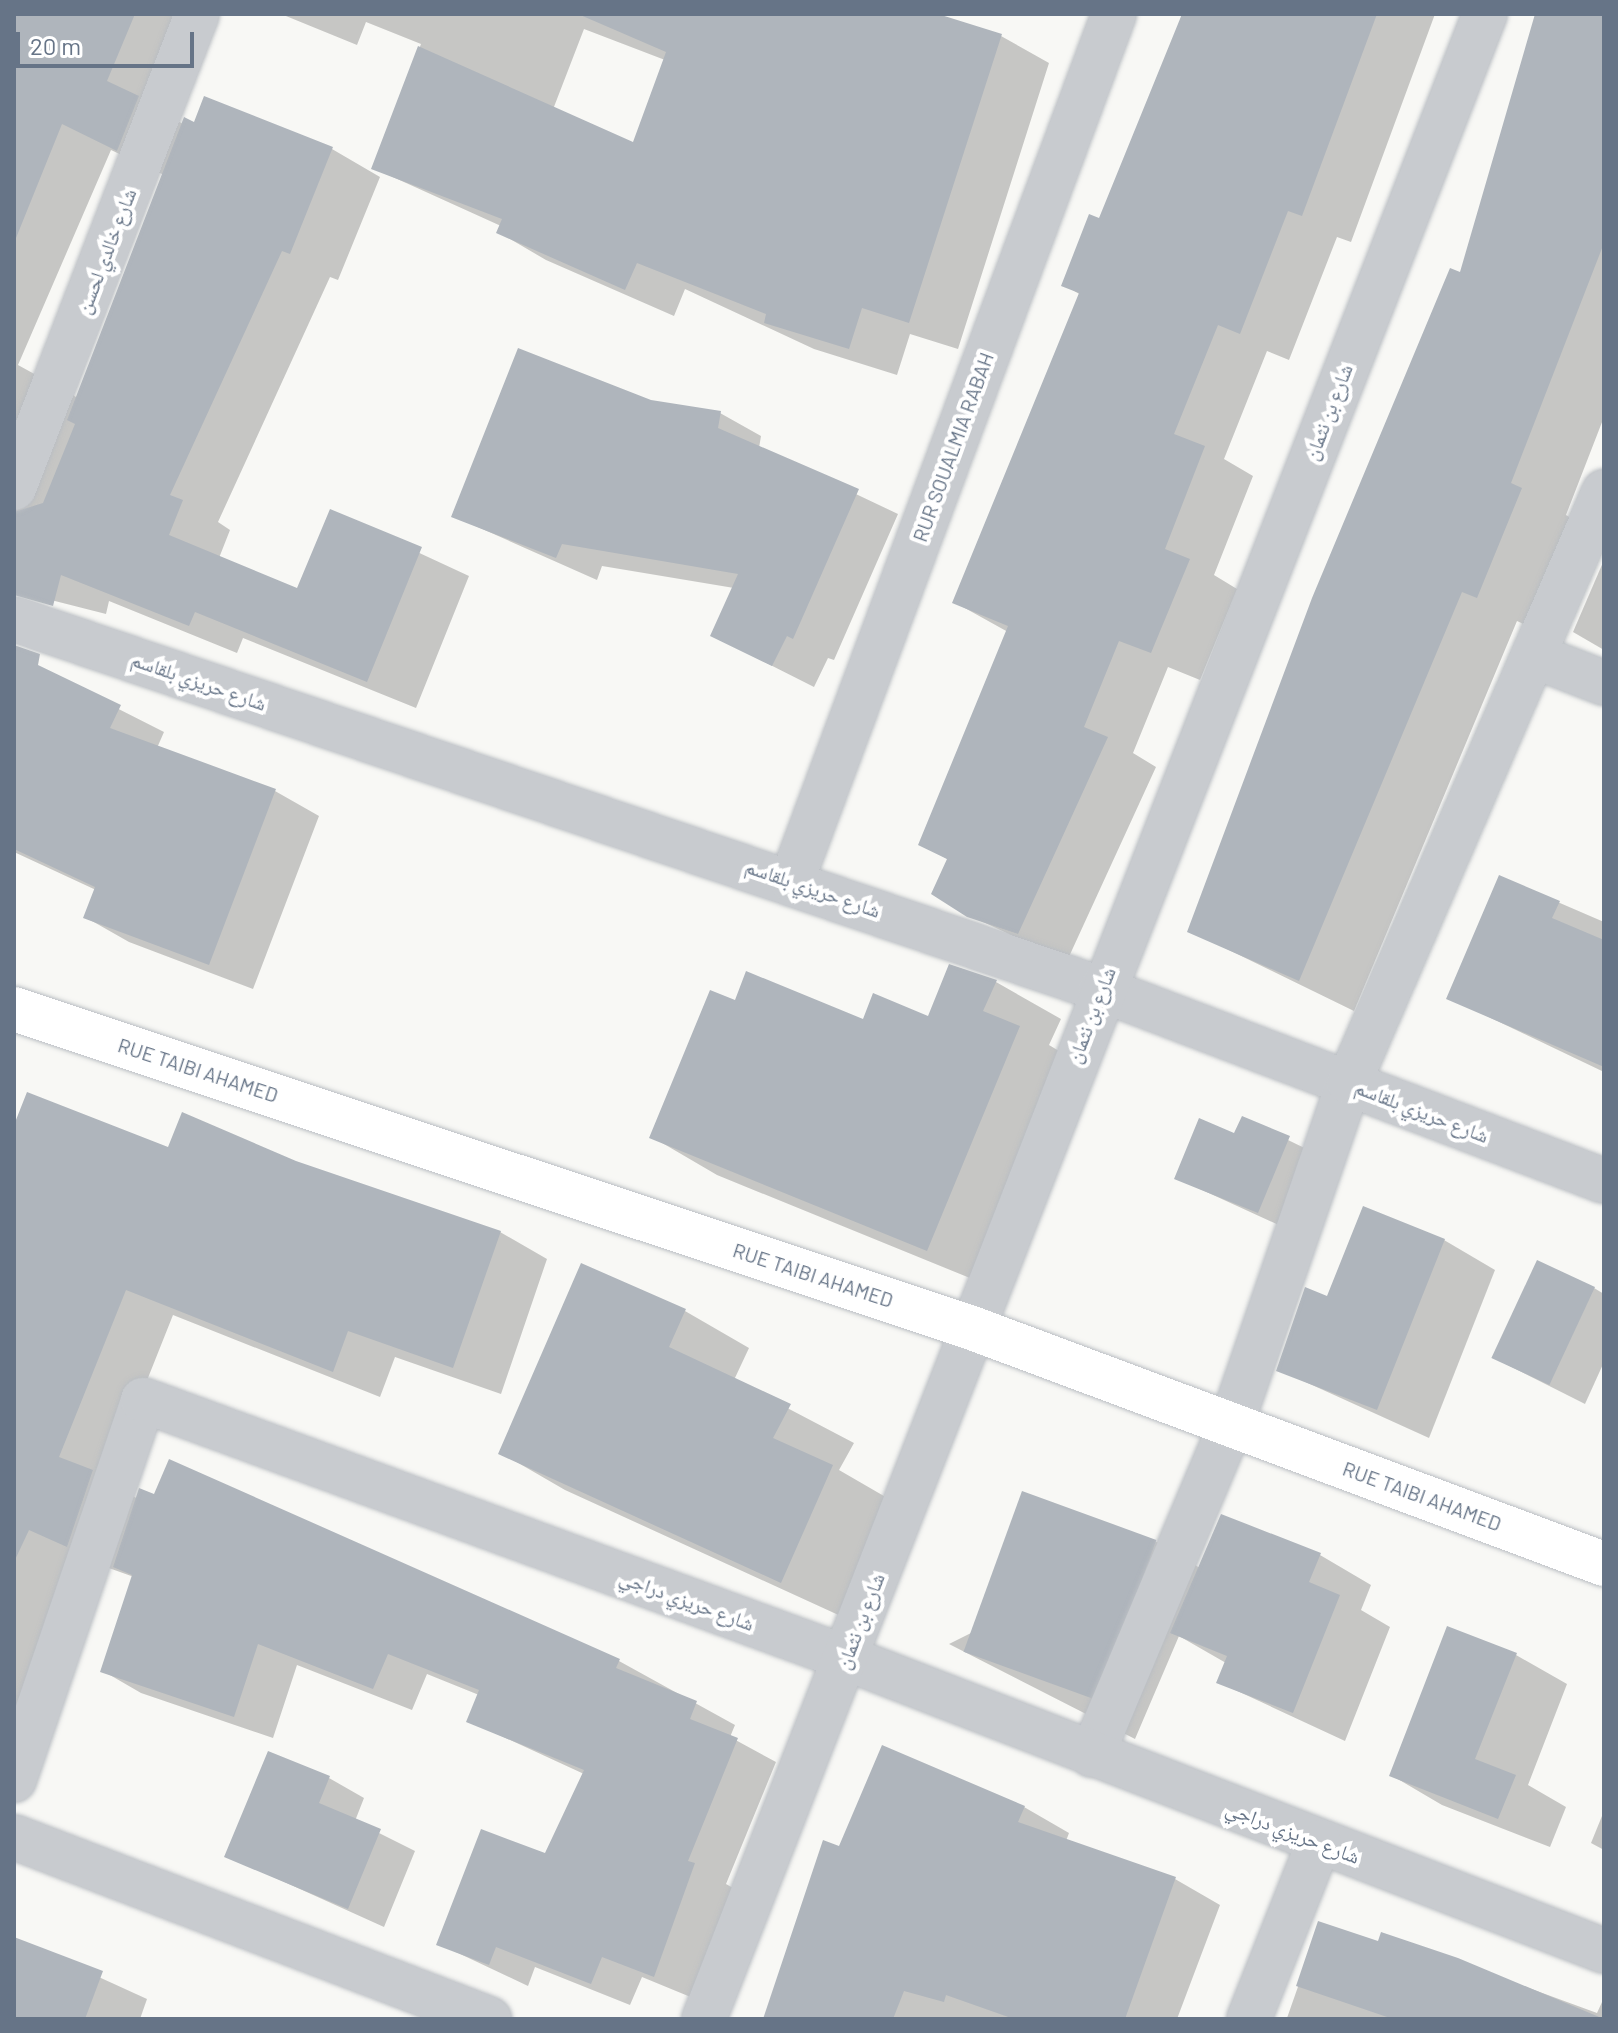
<!DOCTYPE html>
<meta charset="utf-8">
<style>
body{margin:0}
#map{position:relative;width:1618px;height:2033px;overflow:hidden;background:#f8f8f5;font-family:Barlow,"Noto Naskh Arabic",sans-serif}
div>[style]{position:absolute}
.shadow>*{inset:0;background:#0003}
.building>*{inset:0;background:#afb5bc;transform-origin:0 0}
.roads{filter:drop-shadow(0 0 2px #babec3) drop-shadow(0 0 2px #babec3)}
.street>*{height:44px;margin:-22px;padding:0 22px;transform-origin:22px;border-radius:22px;background:#c8cbcf}
.secondary>*{height:44px;margin:-22px;padding:0 22px;transform-origin:22px;border-radius:22px;background:#fff}
span{translate:-50% -50%;white-space:nowrap;text-align:center;line-height:1.15;-webkit-text-stroke:8px #fff;paint-order:stroke}
.street-label{font-size:20px;color:#667487}
.frame{position:absolute;inset:0;border:16px solid #667487;pointer-events:none}
.scale{position:absolute;left:16px;top:32px;width:178px;height:36px;box-sizing:border-box;border:4px solid #667487;border-top:0;padding-left:10px;font-size:24px;line-height:28px;white-space:nowrap;color:#667487;-webkit-text-stroke:6px #fff;paint-order:stroke}
</style>
<div id="map">
<div class="shadow">
<i style="clip-path:polygon(evenodd,14px 14px,195px 14px,155px 108px,183px 124px,332px 149px,380px 177px,338px 280px,330px 277px,218px 522px,230px 530px,219px 558px,298px 590px,331px 512px,469px 576px,416px 708px,243px 638px,237px 653px,109px 601px,106px 614px,47px 599px,14px 580px,14px 14px,111px 150px,164px 175px,78px 398px,18px 365px,111px 150px)"></i>
<i style="clip-path:polygon(evenodd,281px 14px,931px 14px,1001px 36px,1049px 63px,958px 349px,910px 334px,897px 375px,814px 349px,685px 289px,674px 316px,546px 260px,498px 232px,501px 226px,373px 168px,421px 44px,366px 22px,357px 45px,281px 14px,584px 29px,665px 60px,634px 145px,552px 112px,584px 29px)"></i>
<i style="clip-path:polygon(1184px 14px,1435px 14px,1351px 242px,1337px 237px,1289px 360px,1267px 351px,1224px 459px,1253px 476px,1214px 575px,1237px 589px,1200px 680px,1168px 667px,1133px 753px,1156px 767px,1067px 961px,968px 915px,949px 860px,920px 844px,1008px 632px,954px 602px,1081px 295px,1064px 285px,1100px 221px)"></i>
<i style="clip-path:polygon(1539px 14px,1604px 14px,1604px 417px,1566px 515px,1576px 521px,1532px 628px,1517px 621px,1354px 1011px,1190px 931px,1461px 274px)"></i>
<i style="clip-path:polygon(650px 402px,720px 413px,761px 436px,759px 448px,898px 514px,834px 660px,828px 658px,814px 687px,713px 636px,734px 588px,602px 566px,597px 580px,453px 516px)"></i>
<i style="clip-path:polygon(1604px 560px,1604px 650px,1573px 632px)"></i>
<i style="clip-path:polygon(14px 656px,164px 732px,157px 748px,275px 791px,319px 816px,253px 989px,129px 942px,85px 917px,96px 890px,14px 852px)"></i>
<i style="clip-path:polygon(1500px 877px,1604px 922px,1604px 1072px,1449px 998px)"></i>
<i style="clip-path:polygon(950px 966px,996px 982px,1061px 1019px,1049px 1045px,1084px 1066px,992px 1287px,717px 1175px,652px 1137px,736px 1002px,864px 1022px,929px 1018px)"></i>
<i style="clip-path:polygon(1243px 1118px,1325px 1158px,1294px 1232px,1176px 1178px,1236px 1135px)"></i>
<i style="clip-path:polygon(14px 1131px,296px 1163px,500px 1232px,547px 1259px,501px 1394px,395px 1357px,380px 1397px,173px 1315px,107px 1481px,138px 1499px,619px 1661px,735px 1725px,730px 1737px,776px 1762px,726px 1884px,733px 1888px,693px 1998px,642px 1977px,630px 2005px,535px 1967px,528px 1986px,439px 1944px,546px 1855px,584px 1774px,469px 1721px,479px 1695px,427px 1674px,412px 1710px,297px 1665px,273px 1738px,141px 1693px,103px 1671px,134px 1577px,92px 1562px,32px 1715px,14px 1709px)"></i>
<i style="clip-path:polygon(1444px 1240px,1495px 1270px,1429px 1438px,1279px 1370px,1328px 1299px)"></i>
<i style="clip-path:polygon(1594px 1288px,1604px 1294px,1604px 1362px,1585px 1404px,1494px 1358px)"></i>
<i style="clip-path:polygon(685px 1311px,749px 1348px,734px 1380px,854px 1443px,839px 1470px,896px 1503px,845px 1618px,565px 1490px,501px 1453px)"></i>
<i style="clip-path:polygon(1155px 1541px,1200px 1568px,1320px 1555px,1371px 1585px,1361px 1610px,1390px 1627px,1345px 1741px,1218px 1682px,1226px 1663px,1179px 1636px,1135px 1739px,949px 1644px)"></i>
<i style="clip-path:polygon(1516px 1655px,1567px 1684px,1528px 1785px,1566px 1807px,1550px 1847px,1442px 1805px,1391px 1775px)"></i>
<i style="clip-path:polygon(329px 1778px,364px 1798px,355px 1821px,415px 1851px,384px 1927px,227px 1856px)"></i>
<i style="clip-path:polygon(1024px 1807px,1069px 1833px,1066px 1841px,1175px 1879px,1220px 1905px,1177px 2019px,765px 2019px,824px 1842px,840px 1849px)"></i>
<i style="clip-path:polygon(1604px 1811px,1604px 1850px,1591px 1843px)"></i>
<i style="clip-path:polygon(1320px 1924px,1379px 1943px,1382px 1934px,1597px 2013px,1602px 2002px,1604px 2019px,1277px 2019px,1287px 2018px)"></i>
<i style="clip-path:polygon(22px 1942px,147px 1999px,140px 2019px,14px 2019px,14px 1964px)"></i>
</div>
<div class="building">
<i style="clip-path:polygon(14px 14px,135px 14px,107px 81px,139px 96px,117px 151px,62px 124px,16px 238px)"></i>
<i style="clip-path:polygon(578px 14px,938px 14px,1002px 34px,909px 323px,862px 308px,849px 349px,764px 323px,766px 314px,637px 263px,625px 290px,496px 233px,502px 219px,371px 169px,418px 46px,633px 142px,666px 52px)"></i>
<i style="clip-path:polygon(1182px 14px,1377px 14px,1302px 216px,1288px 211px,1240px 334px,1218px 325px,1174px 434px,1205px 446px,1165px 549px,1190px 559px,1151px 653px,1119px 641px,1084px 727px,1108px 737px,1018px 934px,967px 917px,931px 894px,947px 859px,918px 845px,1008px 626px,952px 603px,1079px 293px,1061px 286px,1089px 214px,1099px 218px)"></i>
<i style="clip-path:polygon(1535px 14px,1604px 14px,1604px 243px,1511px 483px,1522px 488px,1477px 598px,1462px 592px,1299px 981px,1187px 932px,1312px 598px,1450px 268px,1460px 272px)"></i>
<i style="clip-path:polygon(204px 96px,333px 147px,290px 254px,282px 251px,170px 495px,183px 500px,169px 535px,297px 588px,330px 509px,422px 547px,367px 682px,195px 612px,189px 626px,61px 575px,53px 606px,14px 595px,14px 512px,43px 503px,75px 424px,67px 420px,184px 117px,194px 122px)"></i>
<i style="clip-path:polygon(518px 348px,651px 400px,721px 411px,718px 428px,859px 489px,793px 639px,787px 636px,772px 666px,710px 636px,738px 574px,562px 544px,556px 558px,451px 517px)"></i>
<i style="clip-path:polygon(14px 645px,40px 654px,38px 665px,121px 705px,110px 728px,276px 789px,209px 965px,83px 918px,95px 887px,14px 849px)"></i>
<i style="clip-path:polygon(1499px 875px,1560px 901px,1552px 918px,1604px 940px,1604px 1067px,1446px 999px)"></i>
<i style="clip-path:polygon(949px 964px,997px 980px,983px 1011px,1020px 1026px,927px 1251px,649px 1138px,710px 990px,735px 1000px,746px 971px,863px 1019px,873px 993px,928px 1016px)"></i>
<i style="clip-path:polygon(27px 1092px,168px 1147px,182px 1112px,296px 1161px,501px 1231px,453px 1368px,348px 1331px,333px 1372px,126px 1290px,59px 1457px,93px 1470px,67px 1547px,29px 1530px,14px 1562px,14px 1125px)"></i>
<i style="clip-path:polygon(1242px 1116px,1290px 1136px,1258px 1213px,1174px 1179px,1199px 1118px,1234px 1133px)"></i>
<i style="clip-path:polygon(1363px 1206px,1445px 1239px,1377px 1410px,1276px 1371px,1305px 1287px,1327px 1296px)"></i>
<i style="left:1537px;top:1260px;width:64px;height:108px;rotate:25deg"></i>
<i style="clip-path:polygon(581px 1263px,686px 1309px,669px 1347px,791px 1404px,773px 1438px,833px 1465px,781px 1583px,498px 1454px)"></i>
<i style="clip-path:polygon(169px 1459px,620px 1659px,616px 1668px,697px 1701px,690px 1719px,738px 1738px,688px 1861px,695px 1863px,654px 1977px,602px 1957px,591px 1984px,496px 1947px,489px 1965px,436px 1945px,481px 1829px,545px 1853px,584px 1770px,466px 1722px,479px 1690px,388px 1654px,373px 1689px,258px 1644px,234px 1717px,100px 1672px,132px 1575px,113px 1567px,139px 1488px,154px 1494px)"></i>
<i style="left:1022px;top:1491px;width:143px;height:171px;rotate:20deg"></i>
<i style="clip-path:polygon(1221px 1514px,1321px 1553px,1309px 1582px,1340px 1595px,1293px 1713px,1216px 1683px,1227px 1656px,1170px 1633px)"></i>
<i style="clip-path:polygon(1447px 1626px,1517px 1653px,1475px 1759px,1516px 1775px,1498px 1819px,1389px 1776px)"></i>
<i style="clip-path:polygon(882px 1745px,1025px 1806px,1018px 1822px,1176px 1877px,1125px 2019px,1014px 2019px,946px 1995px,944px 2002px,904px 1991px,893px 2019px,763px 2019px,823px 1840px,839px 1846px)"></i>
<i style="clip-path:polygon(268px 1751px,330px 1776px,319px 1803px,381px 1829px,348px 1909px,224px 1857px)"></i>
<i style="clip-path:polygon(1318px 1921px,1378px 1941px,1381px 1932px,1458px 1958px,1604px 2019px,1393px 2019px,1296px 1986px)"></i>
<i style="clip-path:polygon(14px 1937px,103px 1971px,85px 2019px,14px 2019px)"></i>
</div>
<div class="roads">
<div class="street">
<i style="left:14px;top:488px;width:508px;rotate:-68.89deg"></i>
<i style="left:14px;top:619px;width:1148px;rotate:18.8deg"></i>
<i style="left:1101px;top:989px;width:538px;rotate:20.89deg"></i>
<i style="left:1537px;top:657px;width:72px;rotate:21.2deg"></i>
<i style="left:792px;top:880px;width:924px;rotate:-69.6deg"></i>
<i style="left:1092px;top:1755px;width:358px;rotate:-67.2deg"></i>
<i style="left:1231px;top:1425px;width:363px;rotate:-71deg"></i>
<i style="left:1349px;top:1082px;width:643px;rotate:-66.63deg"></i>
<i style="left:14px;top:1780px;width:401px;rotate:-71.2deg"></i>
<i style="left:143px;top:1400px;width:749px;rotate:20.15deg"></i>
<i style="left:846px;top:1658px;width:813px;rotate:21.13deg"></i>
<i style="left:14px;top:1837px;width:509px;rotate:20.96deg"></i>
<i style="left:704px;top:2019px;width:2152px;rotate:-68.72deg"></i>
<i style="left:1249px;top:2019px;width:190px;rotate:-68.4deg"></i>
</div>
<div class="secondary">
<i style="left:14px;top:1009px;width:1010px;rotate:18.42deg"></i>
<i style="left:972px;top:1328px;width:675px;rotate:20.48deg"></i>
</div>
</div>
<div class="street-label">
<span style="left:106px;top:251px;rotate:-69deg">شارع خالدي لحسن</span>
<span style="left:1328px;top:412px;rotate:-69deg">شارع بن نثمان</span>
<span style="left:953px;top:447px;rotate:-70deg">RUR SOUALMIA RABAH</span>
<span style="left:199px;top:681px;rotate:19deg">شارع حريزي بلقاسم</span>
<span style="left:813px;top:888px;rotate:19deg">شارع حريزي بلقاسم</span>
<span style="left:1091px;top:1015px;rotate:-69deg">شارع بن نثمان</span>
<span style="left:198px;top:1070px;rotate:18deg">RUE TAIBI AHAMED</span>
<span style="left:1422px;top:1111px;rotate:21deg">شارع حريزي بلقاسم</span>
<span style="left:813px;top:1275px;rotate:18deg">RUE TAIBI AHAMED</span>
<span style="left:1422px;top:1496px;rotate:20deg">RUE TAIBI AHAMED</span>
<span style="left:687px;top:1600px;rotate:20deg">شارع حريزي دراجي</span>
<span style="left:860px;top:1621px;rotate:-69deg">شارع بن نثمان</span>
<span style="left:1293px;top:1832px;rotate:21deg">شارع حريزي دراجي</span>
</div>
<div class="frame"></div>
<div class="scale">20 m</div>
</div>
